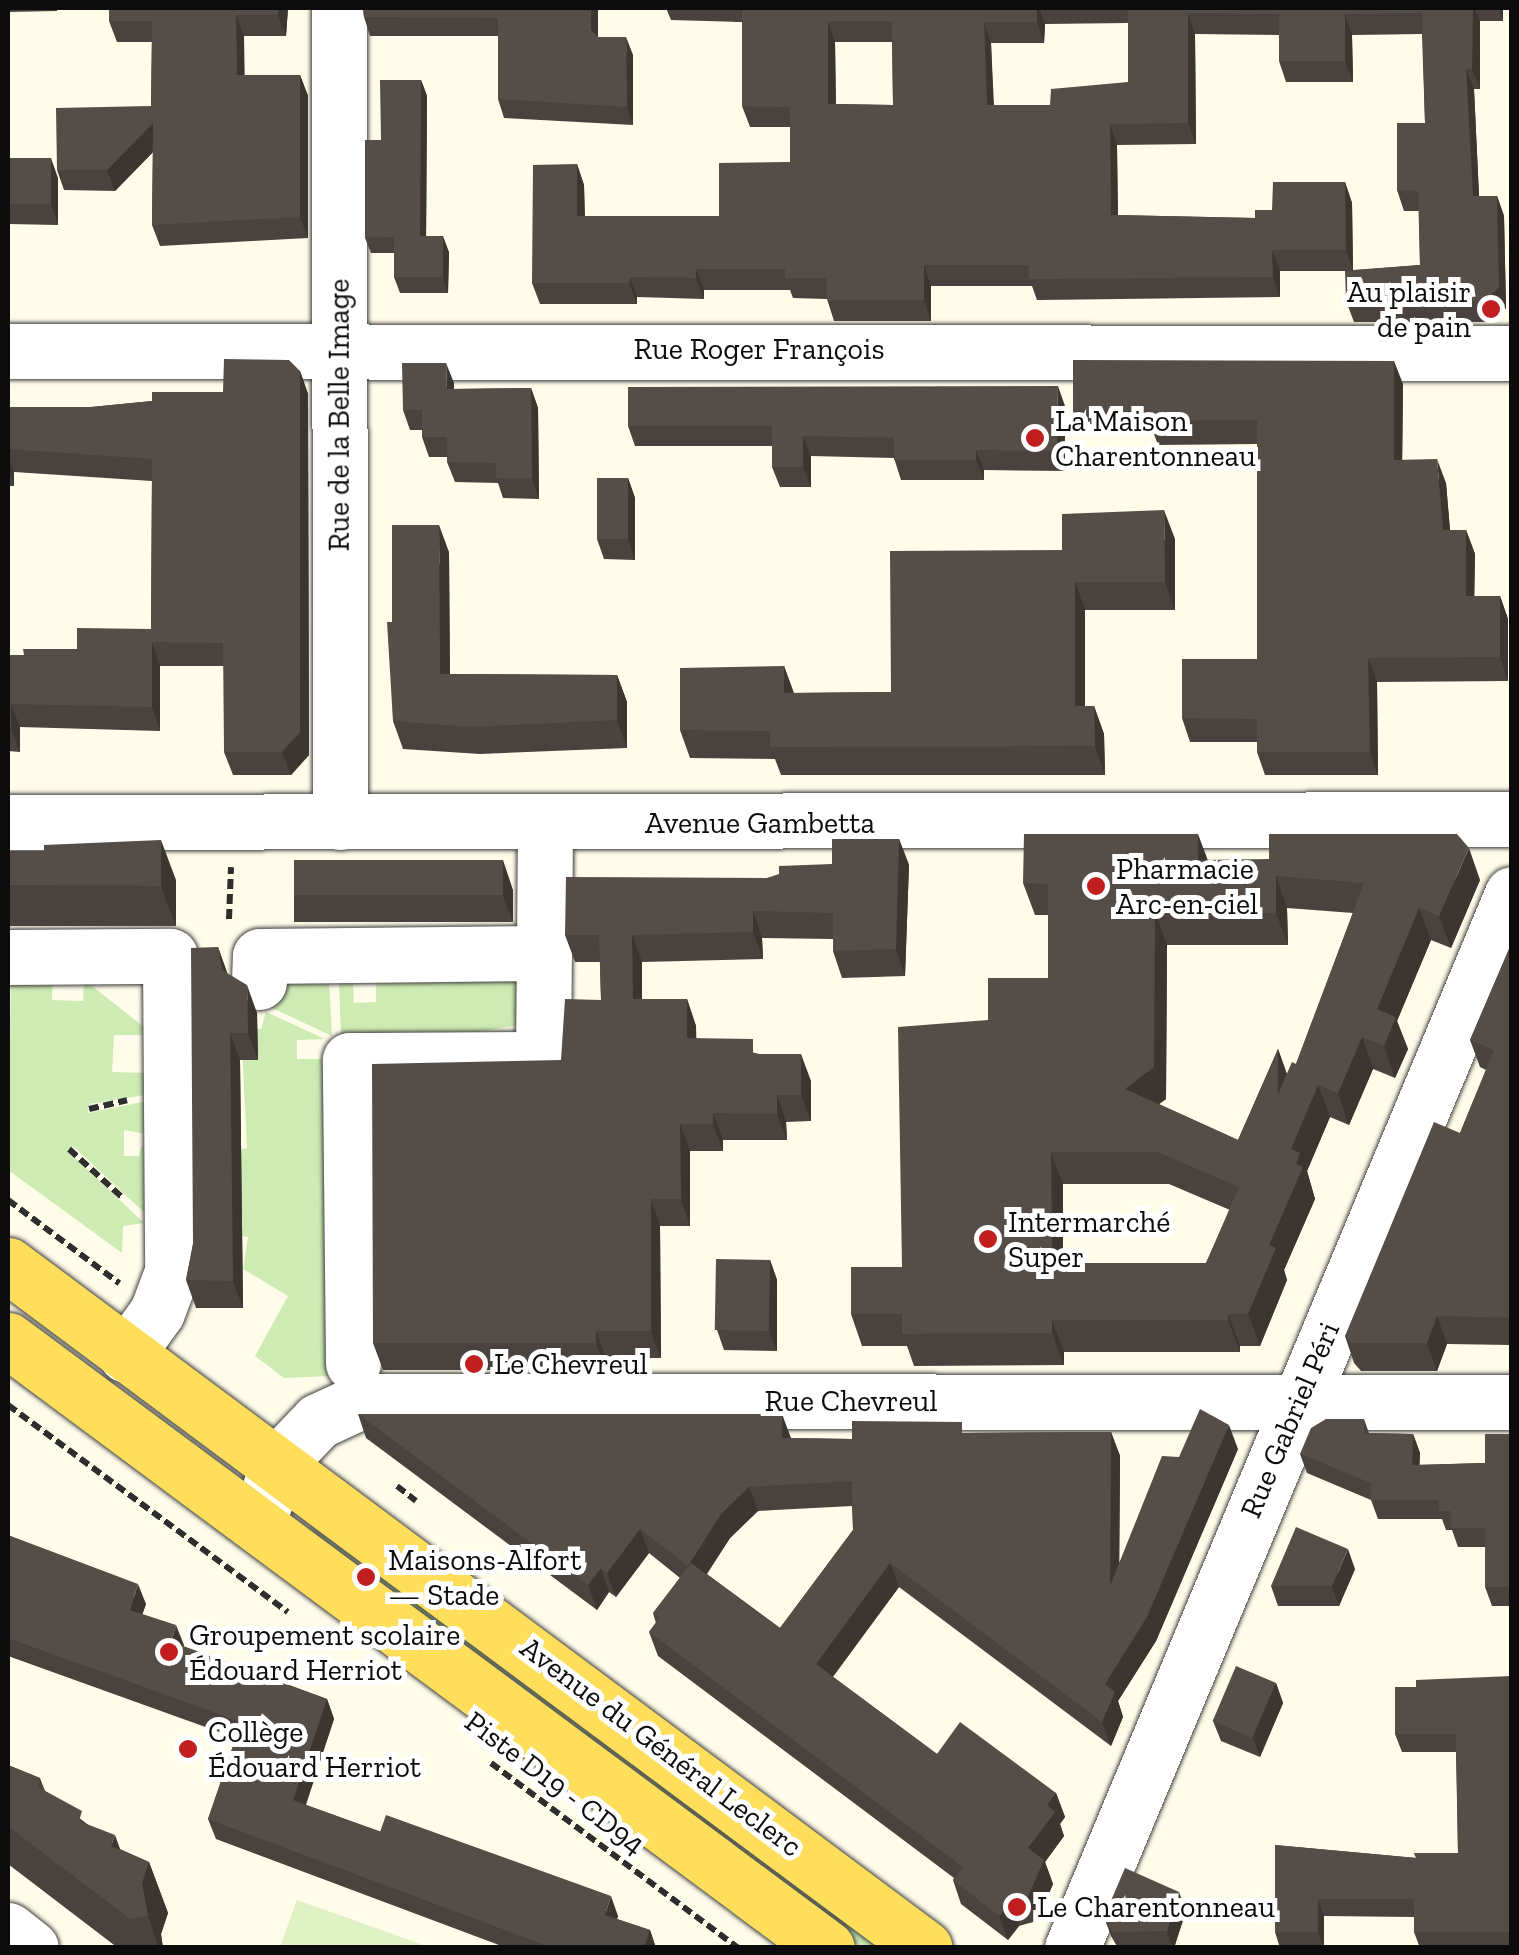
<!DOCTYPE html>
<meta charset="utf-8">
<style>
body{margin:0}
#map{position:relative;width:1519px;height:1955px;overflow:hidden;background:#fffcea;font-family:"Zilla Slab",serif}
div>[style]{position:absolute}
.green>*{inset:0;background:#cdebb3}
.pitch>*{inset:0;background:#e0f1c5}
.path>*{height:6px;margin-top:-3px;transform-origin:0;background:repeating-linear-gradient(90deg,#2e2e2e 0 10px,transparent 0 15px)}
.roads{filter:drop-shadow(0 0 2px #3f3f3f) drop-shadow(0 0 2px #3f3f3f)}
.minor>*{height:55px;margin:-27.5px;padding:0 27.5px;transform-origin:27.5px;border-radius:27.5px;background:#fff}
.major>*{height:55px;margin:-27.5px;padding:0 27.5px;transform-origin:27.5px;border-radius:27.5px;background:#fede5b}
.wall>*{inset:0;background:#49423e;transform-origin:0 0}
.shaded-wall>*{inset:0;background:#3c3632}
.building>*{inset:0;background:#554d48;transform-origin:0 0}
.dots>*{width:28px;height:28px;translate:-50% -50%;box-sizing:border-box;border:5px solid #fff;border-radius:50%}
span{translate:-50% -50%;white-space:nowrap;text-align:center;line-height:1.15;-webkit-text-stroke:10px #fff;paint-order:stroke}
.poi-label{font-size:30px;color:#0c0c0c}
.right{translate:-100% -50%;text-align:right}
.left{translate:0 -50%;text-align:left}
.street-label{font-size:30px;color:#0c0c0c}
.frame{position:absolute;inset:0;border:10px solid #0c0c0c;pointer-events:none}
</style>
<div id="map">
<div class="green">
<i style="clip-path:polygon(99px 977px,92px 986px,144px 1027px,145px 1035px,114px 1035px,112px 1072px,151px 1073px,151px 1094px,89px 1104px,88px 1113px,152px 1100px,152px 1135px,124px 1130px,124px 1156px,139px 1156px,141px 1147px,151px 1146px,147px 1215px,73px 1146px,68px 1151px,144px 1223px,123px 1226px,122px 1253px,8px 1170px,11px 979px,53px 978px,52px 1000px,83px 1001px,84px 978px)"></i>
<i style="clip-path:polygon(360px 978px,353px 985px,354px 1003px,376px 1002px,376px 978px,517px 980px,519px 1025px,371px 1051px,341px 1039px,339px 980px)"></i>
<i style="clip-path:polygon(270px 980px,329px 980px,332px 1036px,268px 1006px)"></i>
<i style="clip-path:polygon(266px 1012px,325px 1039px,297px 1040px,297px 1059px,326px 1059px,328px 1085px,329px 1376px,284px 1378px,255px 1356px,288px 1296px,243px 1269px,248px 1237px,242px 1236px,241px 1149px,247px 1148px,241px 1027px,261px 1029px)"></i>
<i style="clip-path:polygon(309px 1516px,898px 1947px,861px 1947px,313px 1540px)"></i>
</div>
<div class="pitch">
<i style="clip-path:polygon(297px 1900px,429px 1947px,280px 1947px)"></i>
</div>
<div class="path">
<i style="left:229px;top:919px;width:52px;rotate:-87.8deg"></i>
<i style="left:89px;top:1109px;width:39px;rotate:-13deg"></i>
<i style="left:69px;top:1149px;width:74px;rotate:42.3deg"></i>
<i style="left:8px;top:1200px;width:139px;rotate:36.8deg"></i>
<i style="left:8px;top:1405px;width:348px;rotate:36.5deg"></i>
<i style="left:397px;top:1486px;width:24px;rotate:38deg"></i>
<i style="left:491px;top:1763px;width:309px;rotate:36.8deg"></i>
</div>
<div class="roads">
<div class="minor">
<i style="left:339px;top:8px;width:814px;rotate:89.93deg"></i>
<i style="left:8px;top:351px;width:1504px;rotate:0.08deg"></i>
<i style="left:8px;top:822px;width:1504px;rotate:-0.11deg"></i>
<i style="left:8px;top:957px;width:162px;rotate:-0.4deg"></i>
<i style="left:170px;top:956px;width:316px;rotate:89.6deg"></i>
<i style="left:172px;top:1272px;width:43px;rotate:110.6deg"></i>
<i style="left:157px;top:1312px;width:53px;rotate:125.8deg"></i>
<i style="left:259px;top:982px;width:26px;rotate:-88deg"></i>
<i style="left:260px;top:956px;width:284px;rotate:-0.6deg"></i>
<i style="left:353px;top:1363px;width:303px;rotate:-90.6deg"></i>
<i style="left:350px;top:1060px;width:193px;rotate:-0.3deg"></i>
<i style="left:543px;top:1059px;width:237px;rotate:-89.5deg"></i>
<i style="left:257px;top:1524px;width:66px;rotate:-70.5deg"></i>
<i style="left:279px;top:1462px;width:57px;rotate:-46.4deg"></i>
<i style="left:318px;top:1421px;width:47px;rotate:-24.9deg"></i>
<i style="left:361px;top:1401px;width:1151px;rotate:0.05deg"></i>
<i style="left:8px;top:1930px;width:29px;rotate:38deg"></i>
<i style="left:1072px;top:1948px;width:1142px;rotate:-67.34deg"></i>
</div>
<div class="major">
<i style="left:8px;top:1265px;width:1143px;rotate:36.68deg"></i>
<i style="left:8px;top:1340px;width:1020px;rotate:36.59deg"></i>
</div>
</div>
<div class="wall">
<i style="clip-path:polygon(8px 8px,57px 8px,57px 11px,8px 12px)"></i>
<i style="clip-path:polygon(109px 8px,288px 8px,286px 36px,244px 36px,244px 75px,300px 75px,308px 96px,308px 238px,160px 246px,152px 225px,153px 152px,115px 191px,64px 190px,57px 170px,151px 106px,152px 42px,117px 42px,109px 21px)"></i>
<i style="clip-path:polygon(363px 8px,598px 8px,598px 37px,633px 55px,633px 125px,504px 118px,498px 99px,498px 36px,370px 36px,364px 17px)"></i>
<i style="clip-path:polygon(evenodd,666px 8px,1503px 8px,1503px 21px,1480px 21px,1480px 89px,1474px 89px,1479px 196px,1497px 196px,1504px 216px,1506px 308px,1493px 322px,1354px 322px,1346px 301px,1346px 271px,1280px 271px,1280px 297px,1037px 300px,1032px 286px,931px 286px,931px 321px,834px 321px,827px 299px,793px 298px,790px 290px,704px 290px,704px 299px,637px 297px,637px 304px,540px 304px,532px 283px,577px 164px,584px 185px,585px 216px,719px 216px,790px 162px,790px 127px,750px 127px,742px 106px,742px 22px,671px 20px,666px 8px,1128px 23px,1128px 82px,1050px 105px,994px 105px,991px 43px,1044px 43px,1045px 24px,1128px 23px,666px 8px,1195px 34px,1279px 35px,1279px 61px,1286px 82px,1353px 82px,1352px 35px,1422px 34px,1425px 123px,1397px 190px,1404px 211px,1419px 211px,1420px 265px,1353px 270px,1352px 203px,1345px 182px,1255px 218px,1118px 215px,1117px 145px,1196px 144px,1195px 34px,666px 8px,835px 42px,892px 42px,893px 105px,836px 104px,835px 42px)"></i>
<i style="clip-path:polygon(421px 80px,427px 96px,426px 236px,449px 252px,448px 293px,400px 293px,394px 277px,394px 253px,371px 253px,365px 238px,381px 140px)"></i>
<i style="clip-path:polygon(8px 158px,58px 178px,58px 225px,8px 224px)"></i>
<i style="clip-path:polygon(300px 371px,308px 394px,309px 755px,291px 775px,233px 775px,224px 752px,224px 666px,160px 666px,160px 731px,20px 727px,20px 752px,8px 751px,8px 655px,24px 655px,77px 649px,151px 629px,152px 481px,14px 472px,14px 486px,8px 486px,8px 399px,10px 407px,91px 407px,152px 401px,223px 392px)"></i>
<i style="clip-path:polygon(454px 383px,454px 389px,531px 388px,538px 408px,539px 499px,503px 498px,498px 483px,455px 482px,447px 462px,447px 457px,429px 457px,422px 437px,422px 430px,410px 430px,403px 410px)"></i>
<i style="clip-path:polygon(1403px 384px,1402px 460px,1446px 483px,1450px 530px,1466px 530px,1475px 554px,1474px 596px,1500px 596px,1508px 619px,1508px 681px,1377px 682px,1378px 775px,1265px 775px,1257px 752px,1257px 742px,1190px 742px,1182px 718px,1257px 659px,1257px 444px,1158px 445px,1154px 434px,1081px 434px,1073px 411px)"></i>
<i style="clip-path:polygon(1065px 406px,1065px 471px,984px 470px,984px 480px,901px 480px,894px 458px,811px 456px,811px 487px,780px 487px,772px 467px,772px 446px,635px 446px,628px 426px)"></i>
<i style="clip-path:polygon(628px 478px,635px 498px,635px 560px,604px 559px,597px 539px)"></i>
<i style="clip-path:polygon(1175px 539px,1175px 610px,1085px 610px,1085px 706px,1094px 706px,1104px 734px,1105px 775px,781px 775px,775px 759px,690px 758px,680px 730px,784px 666px,794px 693px,891px 692px,1062px 550px)"></i>
<i style="clip-path:polygon(449px 552px,450px 674px,617px 675px,627px 702px,627px 748px,480px 754px,403px 749px,393px 721px,392px 622px)"></i>
<i style="clip-path:polygon(899px 839px,909px 865px,905px 976px,842px 978px,833px 951px,833px 939px,762px 938px,763px 959px,642px 962px,642px 999px,687px 999px,696px 1026px,696px 1038px,759px 1054px,811px 1081px,811px 1121px,786px 1122px,787px 1140px,723px 1140px,723px 1151px,690px 1151px,690px 1226px,660px 1226px,661px 1358px,606px 1358px,606px 1370px,383px 1370px,373px 1343px,601px 1000px,600px 962px,575px 962px,565px 935px,767px 878px,832px 864px)"></i>
<i style="clip-path:polygon(8px 851px,176px 880px,176px 926px,8px 926px)"></i>
<i style="clip-path:polygon(evenodd,1208px 860px,1480px 880px,1451px 948px,1431px 940px,1397px 1021px,1408px 1049px,1395px 1078px,1373px 1069px,1349px 1125px,1330px 1117px,1307px 1171px,1315px 1199px,1284px 1270px,1287px 1280px,1260px 1346px,1240px 1346px,1240px 1352px,1064px 1352px,1064px 1365px,914px 1366px,907px 1346px,862px 1346px,851px 1314px,902px 1267px,988px 1020px,1048px 978px,1048px 915px,1035px 915px,1023px 883px,1208px 860px,1287px 908px,1353px 913px,1296px 1064px,1287px 1074px,1278px 1049px,1238px 1140px,1159px 1104px,1166px 1099px,1167px 945px,1288px 945px,1287px 908px,1208px 860px,1063px 1184px,1169px 1184px,1230px 1210px,1206px 1263px,1063px 1263px,1063px 1184px)"></i>
<i style="left:513px;top:890px;width:32px;height:219px;rotate:90deg"></i>
<i style="clip-path:polygon(1512px 942px,1512px 1345px,1447px 1344px,1437px 1371px,1361px 1371px,1354px 1363px,1345px 1336px,1460px 1133px,1486px 1070px,1480px 1067px,1470px 1040px)"></i>
<i style="clip-path:polygon(218px 947px,227px 973px,257px 1013px,258px 1060px,240px 1060px,243px 1308px,196px 1308px,186px 1280px,193px 1244px)"></i>
<i style="clip-path:polygon(770px 1260px,777px 1280px,777px 1351px,724px 1350px,717px 1330px)"></i>
<i style="clip-path:polygon(evenodd,358px 1414px,791px 1438px,852px 1439px,967px 1433px,1111px 1432px,1120px 1456px,1119px 1563px,1179px 1457px,1238px 1449px,1156px 1641px,1118px 1701px,1123px 1717px,1111px 1746px,899px 1587px,833px 1677px,937px 1754px,1056px 1793px,1065px 1817px,1060px 1824px,1064px 1836px,1045px 1862px,1053px 1884px,1037px 1921px,1019px 1926px,1008px 1940px,961px 1904px,953px 1880px,954px 1878px,658px 1656px,649px 1632px,656px 1623px,653px 1613px,680px 1578px,649px 1553px,616px 1597px,609px 1592px,597px 1610px,366px 1438px,358px 1414px,852px 1506px,853px 1530px,780px 1628px,707px 1574px,730px 1538px,758px 1511px,852px 1506px)"></i>
<i style="clip-path:polygon(1364px 1419px,1369px 1433px,1413px 1434px,1420px 1453px,1419px 1465px,1485px 1463px,1512px 1434px,1512px 1606px,1492px 1606px,1485px 1587px,1485px 1547px,1458px 1547px,1452px 1530px,1446px 1530px,1442px 1519px,1378px 1519px,1371px 1500px,1307px 1473px,1300px 1454px)"></i>
<i style="clip-path:polygon(8px 1535px,146px 1604px,142px 1614px,183px 1646px,327px 1699px,334px 1719px,306px 1805px,618px 1916px,617px 1919px,650px 1930px,656px 1948px,507px 1948px,216px 1839px,208px 1819px,236px 1738px,8px 1656px)"></i>
<i style="clip-path:polygon(1355px 1569px,1339px 1606px,1278px 1606px,1271px 1586px)"></i>
<i style="clip-path:polygon(1512px 1676px,1512px 1948px,1420px 1948px,1414px 1932px,1414px 1917px,1324px 1916px,1324px 1948px,1280px 1948px,1275px 1932px,1275px 1845px,1416px 1858px,1414px 1853px,1458px 1853px,1456px 1752px,1402px 1752px,1395px 1734px,1416px 1687px)"></i>
<i style="clip-path:polygon(1276px 1683px,1283px 1703px,1260px 1757px,1221px 1741px,1213px 1721px)"></i>
<i style="clip-path:polygon(8px 1765px,40px 1778px,45px 1791px,87px 1824px,120px 1849px,149px 1862px,168px 1913px,161px 1934px,163px 1948px,118px 1948px,8px 1864px)"></i>
<i style="clip-path:polygon(1186px 1911px,1174px 1948px,1118px 1948px,1111px 1936px,1104px 1917px)"></i>
</div>
<div class="shaded-wall">
<i style="clip-path:polygon(279px 8px,288px 8px,286px 36px,278px 15px)"></i>
<i style="clip-path:polygon(591px 8px,598px 8px,598px 48px,591px 30px)"></i>
<i style="clip-path:polygon(1037px 8px,1039px 8px,1045px 24px,1044px 43px,1037px 22px)"></i>
<i style="clip-path:polygon(1473px 8px,1475px 8px,1480px 21px,1480px 89px,1472px 69px)"></i>
<i style="clip-path:polygon(1498px 8px,1503px 8px,1503px 21px)"></i>
<i style="clip-path:polygon(1188px 13px,1195px 34px,1196px 144px,1188px 123px)"></i>
<i style="clip-path:polygon(1345px 14px,1352px 35px,1353px 82px,1345px 61px)"></i>
<i style="clip-path:polygon(236px 15px,244px 36px,245px 96px,237px 75px)"></i>
<i style="clip-path:polygon(828px 21px,835px 42px,836px 125px,828px 104px)"></i>
<i style="clip-path:polygon(984px 22px,991px 43px,994px 126px,987px 105px)"></i>
<i style="clip-path:polygon(626px 37px,633px 55px,633px 125px,627px 107px)"></i>
<i style="clip-path:polygon(1466px 69px,1474px 89px,1480px 217px,1473px 196px)"></i>
<i style="clip-path:polygon(300px 75px,308px 96px,308px 238px,300px 217px)"></i>
<i style="clip-path:polygon(421px 80px,427px 96px,426px 252px,420px 236px)"></i>
<i style="clip-path:polygon(153px 123px,161px 144px,115px 191px,107px 170px)"></i>
<i style="clip-path:polygon(1110px 124px,1117px 145px,1118px 236px,1111px 215px)"></i>
<i style="clip-path:polygon(51px 158px,58px 178px,58px 225px,51px 205px)"></i>
<i style="clip-path:polygon(577px 164px,584px 185px,585px 237px,577px 216px)"></i>
<i style="clip-path:polygon(1345px 182px,1352px 203px,1353px 271px,1346px 250px)"></i>
<i style="clip-path:polygon(1497px 196px,1504px 216px,1506px 308px,1493px 322px,1485px 301px)"></i>
<i style="clip-path:polygon(443px 236px,449px 252px,448px 293px,443px 277px)"></i>
<i style="clip-path:polygon(1272px 250px,1280px 271px,1280px 297px,1273px 277px)"></i>
<i style="clip-path:polygon(924px 265px,931px 286px,931px 321px,924px 300px)"></i>
<i style="clip-path:polygon(696px 269px,704px 290px,704px 299px,696px 278px)"></i>
<i style="clip-path:polygon(630px 277px,637px 297px,637px 304px,629px 283px)"></i>
<i style="clip-path:polygon(1394px 361px,1403px 384px,1402px 483px,1394px 460px)"></i>
<i style="clip-path:polygon(446px 363px,454px 383px,454px 409px,447px 389px)"></i>
<i style="clip-path:polygon(300px 371px,308px 394px,309px 755px,291px 775px,282px 752px)"></i>
<i style="clip-path:polygon(1058px 386px,1065px 406px,1065px 471px,1057px 451px)"></i>
<i style="clip-path:polygon(531px 388px,538px 408px,539px 499px,532px 479px)"></i>
<i style="clip-path:polygon(803px 436px,811px 456px,811px 487px,803px 467px)"></i>
<i style="clip-path:polygon(976px 450px,984px 470px,984px 480px,976px 460px)"></i>
<i style="clip-path:polygon(8px 454px,14px 472px,14px 486px,8px 469px)"></i>
<i style="clip-path:polygon(1437px 459px,1446px 483px,1452px 554px,1443px 530px)"></i>
<i style="clip-path:polygon(628px 478px,635px 498px,635px 560px,628px 540px)"></i>
<i style="clip-path:polygon(1164px 510px,1175px 539px,1175px 610px,1165px 582px)"></i>
<i style="clip-path:polygon(439px 525px,449px 552px,450px 701px,440px 674px)"></i>
<i style="clip-path:polygon(1466px 530px,1475px 554px,1474px 620px,1466px 596px)"></i>
<i style="clip-path:polygon(1075px 582px,1085px 610px,1085px 734px,1075px 706px)"></i>
<i style="clip-path:polygon(1500px 596px,1508px 619px,1508px 681px,1500px 657px)"></i>
<i style="clip-path:polygon(152px 642px,160px 666px,160px 731px,152px 707px)"></i>
<i style="clip-path:polygon(1368px 658px,1377px 682px,1378px 775px,1370px 752px)"></i>
<i style="clip-path:polygon(784px 666px,794px 694px,784px 693px)"></i>
<i style="clip-path:polygon(617px 675px,627px 702px,627px 748px,617px 720px)"></i>
<i style="clip-path:polygon(11px 704px,20px 727px,20px 752px,11px 728px)"></i>
<i style="clip-path:polygon(1094px 706px,1104px 734px,1105px 775px,1095px 746px)"></i>
<i style="clip-path:polygon(1198px 834px,1210px 866px,1198px 860px)"></i>
<i style="clip-path:polygon(899px 839px,909px 865px,905px 976px,896px 949px)"></i>
<i style="clip-path:polygon(161px 840px,176px 880px,176px 926px,161px 886px)"></i>
<i style="clip-path:polygon(1469px 848px,1480px 880px,1451px 948px,1439px 916px)"></i>
<i style="clip-path:polygon(503px 860px,513px 890px,513px 922px,502px 893px)"></i>
<i style="clip-path:polygon(1276px 876px,1287px 908px,1288px 945px,1276px 913px)"></i>
<i style="clip-path:polygon(1419px 908px,1431px 940px,1397px 1021px,1408px 1049px,1395px 1078px,1384px 1046px,1377px 1009px)"></i>
<i style="clip-path:polygon(753px 911px,762px 938px,763px 959px,753px 932px)"></i>
<i style="clip-path:polygon(1155px 913px,1167px 945px,1166px 1099px,1136px 1121px,1125px 1089px)"></i>
<i style="clip-path:polygon(632px 935px,642px 962px,642px 1026px,633px 999px)"></i>
<i style="clip-path:polygon(218px 947px,228px 975px,222px 970px)"></i>
<i style="clip-path:polygon(247px 985px,257px 1013px,258px 1060px,248px 1033px)"></i>
<i style="clip-path:polygon(687px 999px,696px 1026px,697px 1064px,687px 1038px)"></i>
<i style="clip-path:polygon(230px 1033px,240px 1060px,243px 1308px,233px 1281px)"></i>
<i style="clip-path:polygon(1362px 1037px,1373px 1069px,1349px 1125px,1338px 1093px)"></i>
<i style="clip-path:polygon(1278px 1049px,1289px 1081px,1278px 1094px)"></i>
<i style="clip-path:polygon(801px 1054px,811px 1081px,811px 1121px,801px 1095px)"></i>
<i style="clip-path:polygon(1318px 1085px,1330px 1117px,1307px 1171px,1315px 1199px,1284px 1270px,1287px 1280px,1260px 1346px,1248px 1314px,1269px 1245px,1291px 1149px)"></i>
<i style="clip-path:polygon(777px 1095px,786px 1122px,787px 1140px,777px 1114px)"></i>
<i style="clip-path:polygon(713px 1113px,723px 1140px,723px 1151px,713px 1124px)"></i>
<i style="clip-path:polygon(680px 1124px,690px 1151px,690px 1226px,681px 1199px)"></i>
<i style="clip-path:polygon(1051px 1152px,1063px 1184px,1063px 1295px,1052px 1263px)"></i>
<i style="clip-path:polygon(651px 1199px,660px 1226px,661px 1358px,651px 1331px)"></i>
<i style="clip-path:polygon(770px 1260px,777px 1280px,777px 1351px,769px 1331px)"></i>
<i style="clip-path:polygon(1228px 1314px,1240px 1346px,1240px 1352px,1228px 1320px)"></i>
<i style="clip-path:polygon(1437px 1316px,1447px 1344px,1437px 1371px,1427px 1343px)"></i>
<i style="clip-path:polygon(1052px 1320px,1064px 1352px,1064px 1365px,1052px 1333px)"></i>
<i style="clip-path:polygon(596px 1331px,606px 1358px,606px 1370px,596px 1343px)"></i>
<i style="clip-path:polygon(782px 1414px,791px 1438px,782px 1438px)"></i>
<i style="clip-path:polygon(1229px 1425px,1238px 1449px,1156px 1641px,1118px 1701px,1123px 1717px,1111px 1746px,1102px 1722px,1105px 1684px)"></i>
<i style="clip-path:polygon(1111px 1432px,1120px 1456px,1119px 1610px,1110px 1586px)"></i>
<i style="clip-path:polygon(1413px 1434px,1420px 1453px,1419px 1484px,1412px 1465px)"></i>
<i style="clip-path:polygon(749px 1487px,758px 1511px,730px 1538px,696px 1590px,688px 1566px,721px 1514px)"></i>
<i style="clip-path:polygon(640px 1529px,649px 1553px,616px 1597px,607px 1573px)"></i>
<i style="clip-path:polygon(1348px 1549px,1355px 1569px,1339px 1606px,1332px 1586px)"></i>
<i style="clip-path:polygon(890px 1563px,899px 1587px,824px 1688px,816px 1664px)"></i>
<i style="clip-path:polygon(601px 1568px,609px 1592px,597px 1610px,588px 1585px)"></i>
<i style="clip-path:polygon(138px 1584px,146px 1604px,137px 1630px,130px 1610px)"></i>
<i style="clip-path:polygon(176px 1625px,184px 1645px,178px 1662px,171px 1642px)"></i>
<i style="clip-path:polygon(1276px 1683px,1283px 1703px,1260px 1757px,1253px 1737px)"></i>
<i style="clip-path:polygon(327px 1699px,334px 1719px,300px 1820px,293px 1800px)"></i>
<i style="clip-path:polygon(1056px 1793px,1065px 1817px,1060px 1824px,1064px 1836px,1045px 1862px,1053px 1884px,1037px 1921px,1028px 1897px,1028px 1848px,1047px 1805px)"></i>
<i style="clip-path:polygon(115px 1835px,134px 1887px,111px 1846px)"></i>
<i style="clip-path:polygon(149px 1862px,168px 1913px,161px 1934px,163px 1948px,159px 1948px,148px 1916px,142px 1883px)"></i>
<i style="clip-path:polygon(1179px 1892px,1186px 1911px,1174px 1948px,1173px 1948px,1167px 1931px)"></i>
<i style="clip-path:polygon(611px 1896px,618px 1916px,612px 1935px,605px 1915px)"></i>
<i style="clip-path:polygon(1318px 1899px,1324px 1916px,1324px 1948px,1318px 1932px)"></i>
<i style="clip-path:polygon(1010px 1902px,1019px 1926px,1008px 1940px,999px 1916px)"></i>
<i style="clip-path:polygon(650px 1930px,656px 1948px,644px 1948px)"></i>
</div>
<div class="building">
<i style="clip-path:polygon(109px 8px,279px 8px,278px 15px,236px 15px,237px 75px,300px 75px,300px 217px,152px 225px,153px 123px,107px 170px,57px 170px,56px 108px,151px 106px,152px 21px,109px 21px)"></i>
<i style="clip-path:polygon(363px 8px,591px 8px,591px 30px,598px 37px,626px 37px,627px 107px,498px 99px,498px 18px,364px 17px)"></i>
<i style="clip-path:polygon(evenodd,742px 8px,1037px 8px,1037px 22px,984px 22px,987px 105px,1050px 105px,1051px 89px,1128px 82px,1128px 8px,1473px 8px,1472px 69px,1466px 69px,1473px 196px,1497px 196px,1499px 287px,1485px 301px,1346px 301px,1345px 271px,1420px 265px,1418px 191px,1397px 190px,1397px 123px,1425px 123px,1422px 13px,1345px 14px,1345px 61px,1279px 61px,1279px 14px,1188px 13px,1188px 123px,1110px 124px,1111px 215px,1255px 218px,1255px 210px,1272px 210px,1273px 182px,1345px 182px,1346px 250px,1272px 250px,1273px 277px,1029px 279px,1029px 265px,924px 265px,924px 300px,827px 300px,826px 278px,785px 278px,785px 269px,696px 269px,696px 278px,630px 277px,629px 283px,532px 283px,533px 165px,577px 164px,577px 216px,719px 216px,719px 163px,790px 162px,790px 107px,742px 106px,742px 8px,828px 21px,892px 21px,893px 105px,828px 104px,828px 21px)"></i>
<i style="clip-path:polygon(380px 80px,421px 80px,420px 236px,443px 236px,443px 277px,394px 277px,394px 237px,365px 238px,365px 140px,381px 140px)"></i>
<i style="left:8px;top:158px;width:43px;height:46px"></i>
<i style="clip-path:polygon(224px 359px,289px 360px,300px 371px,300px 732px,282px 752px,224px 752px,223px 643px,152px 642px,152px 707px,11px 704px,11px 728px,8px 728px,8px 655px,24px 655px,23px 649px,77px 649px,77px 628px,151px 629px,152px 459px,8px 449px,8px 407px,91px 407px,152px 401px,152px 392px,223px 392px)"></i>
<i style="clip-path:polygon(1073px 360px,1394px 361px,1394px 460px,1437px 459px,1443px 530px,1466px 530px,1466px 596px,1500px 596px,1500px 657px,1368px 658px,1370px 752px,1257px 752px,1257px 719px,1182px 718px,1182px 659px,1257px 659px,1257px 420px,1149px 421px,1149px 411px,1073px 411px)"></i>
<i style="clip-path:polygon(402px 363px,446px 363px,447px 389px,531px 388px,532px 479px,496px 478px,496px 463px,447px 462px,447px 437px,422px 437px,422px 410px,403px 410px)"></i>
<i style="clip-path:polygon(1058px 386px,1057px 451px,976px 450px,976px 460px,894px 460px,894px 438px,803px 436px,803px 467px,772px 467px,772px 426px,628px 426px,628px 387px)"></i>
<i style="left:597px;top:478px;width:31px;height:61px"></i>
<i style="clip-path:polygon(1164px 510px,1165px 582px,1075px 582px,1075px 706px,1094px 706px,1095px 746px,770px 747px,770px 731px,680px 730px,680px 668px,784px 666px,784px 693px,891px 692px,890px 551px,1062px 550px,1062px 514px)"></i>
<i style="clip-path:polygon(392px 525px,439px 525px,440px 674px,617px 675px,617px 720px,470px 727px,393px 721px,387px 622px,392px 622px)"></i>
<i style="clip-path:polygon(evenodd,1024px 834px,1198px 834px,1198px 860px,1269px 859px,1269px 834px,1457px 834px,1469px 848px,1439px 916px,1419px 908px,1377px 1009px,1396px 1017px,1384px 1046px,1362px 1037px,1338px 1093px,1318px 1085px,1291px 1149px,1300px 1153px,1296px 1164px,1303px 1167px,1269px 1245px,1276px 1248px,1248px 1314px,1228px 1314px,1228px 1320px,1052px 1320px,1052px 1333px,902px 1334px,902px 1314px,851px 1314px,851px 1267px,902px 1267px,898px 1027px,988px 1020px,988px 978px,1048px 978px,1048px 884px,1023px 883px,1024px 834px,1276px 876px,1364px 883px,1296px 1064px,1292px 1062px,1278px 1094px,1278px 1049px,1238px 1140px,1125px 1089px,1154px 1067px,1155px 913px,1276px 913px,1276px 876px,1024px 834px,1051px 1152px,1158px 1152px,1239px 1187px,1206px 1263px,1052px 1263px,1051px 1152px)"></i>
<i style="clip-path:polygon(832px 839px,899px 839px,896px 949px,833px 951px,833px 913px,753px 911px,753px 932px,632px 935px,633px 999px,687px 999px,687px 1038px,753px 1039px,753px 1054px,801px 1054px,801px 1095px,777px 1095px,777px 1114px,713px 1113px,713px 1124px,680px 1124px,681px 1199px,651px 1199px,651px 1331px,596px 1331px,596px 1343px,373px 1343px,372px 1064px,561px 1060px,565px 999px,601px 1000px,599px 935px,565px 935px,566px 877px,767px 878px,779px 874px,779px 866px,832px 864px)"></i>
<i style="clip-path:polygon(161px 840px,161px 886px,8px 885px,8px 851px,44px 851px,44px 845px)"></i>
<i style="left:294px;top:860px;width:209px;height:35px"></i>
<i style="clip-path:polygon(1512px 942px,1512px 1318px,1437px 1316px,1427px 1343px,1351px 1343px,1345px 1336px,1434px 1122px,1460px 1133px,1494px 1050px,1470px 1040px)"></i>
<i style="clip-path:polygon(218px 947px,222px 970px,247px 985px,248px 1033px,230px 1033px,233px 1281px,186px 1280px,193px 1244px,191px 948px)"></i>
<i style="left:716px;top:1259px;width:54px;height:71px;rotate:1deg"></i>
<i style="clip-path:polygon(1200px 1409px,1229px 1425px,1147px 1617px,1105px 1684px,1115px 1692px,1102px 1722px,890px 1563px,816px 1664px,937px 1754px,960px 1722px,1056px 1793px,1047px 1805px,1055px 1812px,1028px 1848px,1044px 1860px,1028px 1897px,1010px 1902px,999px 1916px,953px 1880px,963px 1867px,649px 1632px,659px 1618px,653px 1613px,691px 1563px,780px 1628px,853px 1530px,852px 1481px,749px 1487px,721px 1514px,688px 1566px,640px 1529px,607px 1573px,601px 1568px,588px 1585px,358px 1414px,782px 1414px,782px 1438px,852px 1439px,852px 1421px,962px 1422px,962px 1433px,1111px 1432px,1110px 1586px,1162px 1456px,1179px 1457px)"></i>
<i style="clip-path:polygon(1326px 1419px,1364px 1419px,1364px 1433px,1413px 1434px,1412px 1465px,1485px 1463px,1485px 1434px,1512px 1434px,1512px 1587px,1485px 1587px,1485px 1528px,1451px 1528px,1451px 1511px,1439px 1511px,1439px 1500px,1371px 1500px,1371px 1483px,1300px 1454px,1311px 1428px)"></i>
<i style="clip-path:polygon(1296px 1527px,1348px 1549px,1332px 1586px,1271px 1586px)"></i>
<i style="clip-path:polygon(8px 1535px,138px 1584px,130px 1610px,176px 1625px,171px 1642px,327px 1699px,293px 1800px,380px 1832px,386px 1815px,611px 1896px,605px 1915px,650px 1930px,644px 1948px,553px 1948px,208px 1819px,241px 1722px,8px 1638px)"></i>
<i style="left:1236px;top:1666px;width:43px;height:60px;rotate:23deg"></i>
<i style="clip-path:polygon(1512px 1676px,1512px 1932px,1414px 1932px,1414px 1899px,1318px 1899px,1318px 1932px,1275px 1932px,1275px 1845px,1417px 1858px,1414px 1853px,1458px 1853px,1456px 1734px,1395px 1734px,1395px 1687px,1416px 1687px,1416px 1680px)"></i>
<i style="clip-path:polygon(8px 1765px,40px 1778px,38px 1787px,82px 1811px,79px 1821px,115px 1835px,111px 1846px,149px 1862px,142px 1883px,148px 1916px,130px 1919px,8px 1826px)"></i>
<i style="clip-path:polygon(1125px 1868px,1179px 1892px,1167px 1931px,1113px 1932px,1104px 1917px)"></i>
</div>
<div class="dots">
<i style="left:1491px;top:309px;background:#c11e1f"></i>
<i style="left:1035px;top:438px;background:#c11e1f"></i>
<i style="left:1096px;top:886px;background:#c11e1f"></i>
<i style="left:988px;top:1239px;background:#c11e1f"></i>
<i style="left:474px;top:1364px;background:#c11e1f"></i>
<i style="left:366px;top:1577px;background:#c11e1f"></i>
<i style="left:169px;top:1652px;background:#c11e1f"></i>
<i style="left:188px;top:1749px;background:#c11e1f"></i>
<i style="left:1017px;top:1907px;background:#c11e1f"></i>
</div>
<div class="poi-label">
<span class="right" style="left:1471px;top:309px">Au plaisir<br>de pain</span>
<span class="left" style="left:1055px;top:438px">La Maison<br>Charentonneau</span>
<span class="left" style="left:1116px;top:886px">Pharmacie<br>Arc-en-ciel</span>
<span class="left" style="left:1008px;top:1239px">Intermarché<br>Super</span>
<span class="left" style="left:494px;top:1364px">Le Chevreul</span>
<span class="left" style="left:388px;top:1577px">Maisons-Alfort<br>— Stade</span>
<span class="left" style="left:189px;top:1652px">Groupement scolaire<br>Édouard Herriot</span>
<span class="left" style="left:208px;top:1749px">Collège<br>Édouard Herriot</span>
<span class="left" style="left:1037px;top:1907px">Le Charentonneau</span>
</div>
<div class="street-label">
<span style="left:759px;top:349px">Rue Roger François</span>
<span style="left:339px;top:415px;rotate:-90deg">Rue de la Belle Image</span>
<span style="left:760px;top:823px">Avenue Gambetta</span>
<span style="left:851px;top:1401px">Rue Chevreul</span>
<span style="left:1290px;top:1420px;rotate:-67deg">Rue Gabriel Péri</span>
<span style="left:661px;top:1747px;rotate:37deg">Avenue du Général Leclerc</span>
<span style="left:555px;top:1783px;rotate:37deg">Piste D19 - CD94</span>
</div>
<div class="frame"></div>
</div>
